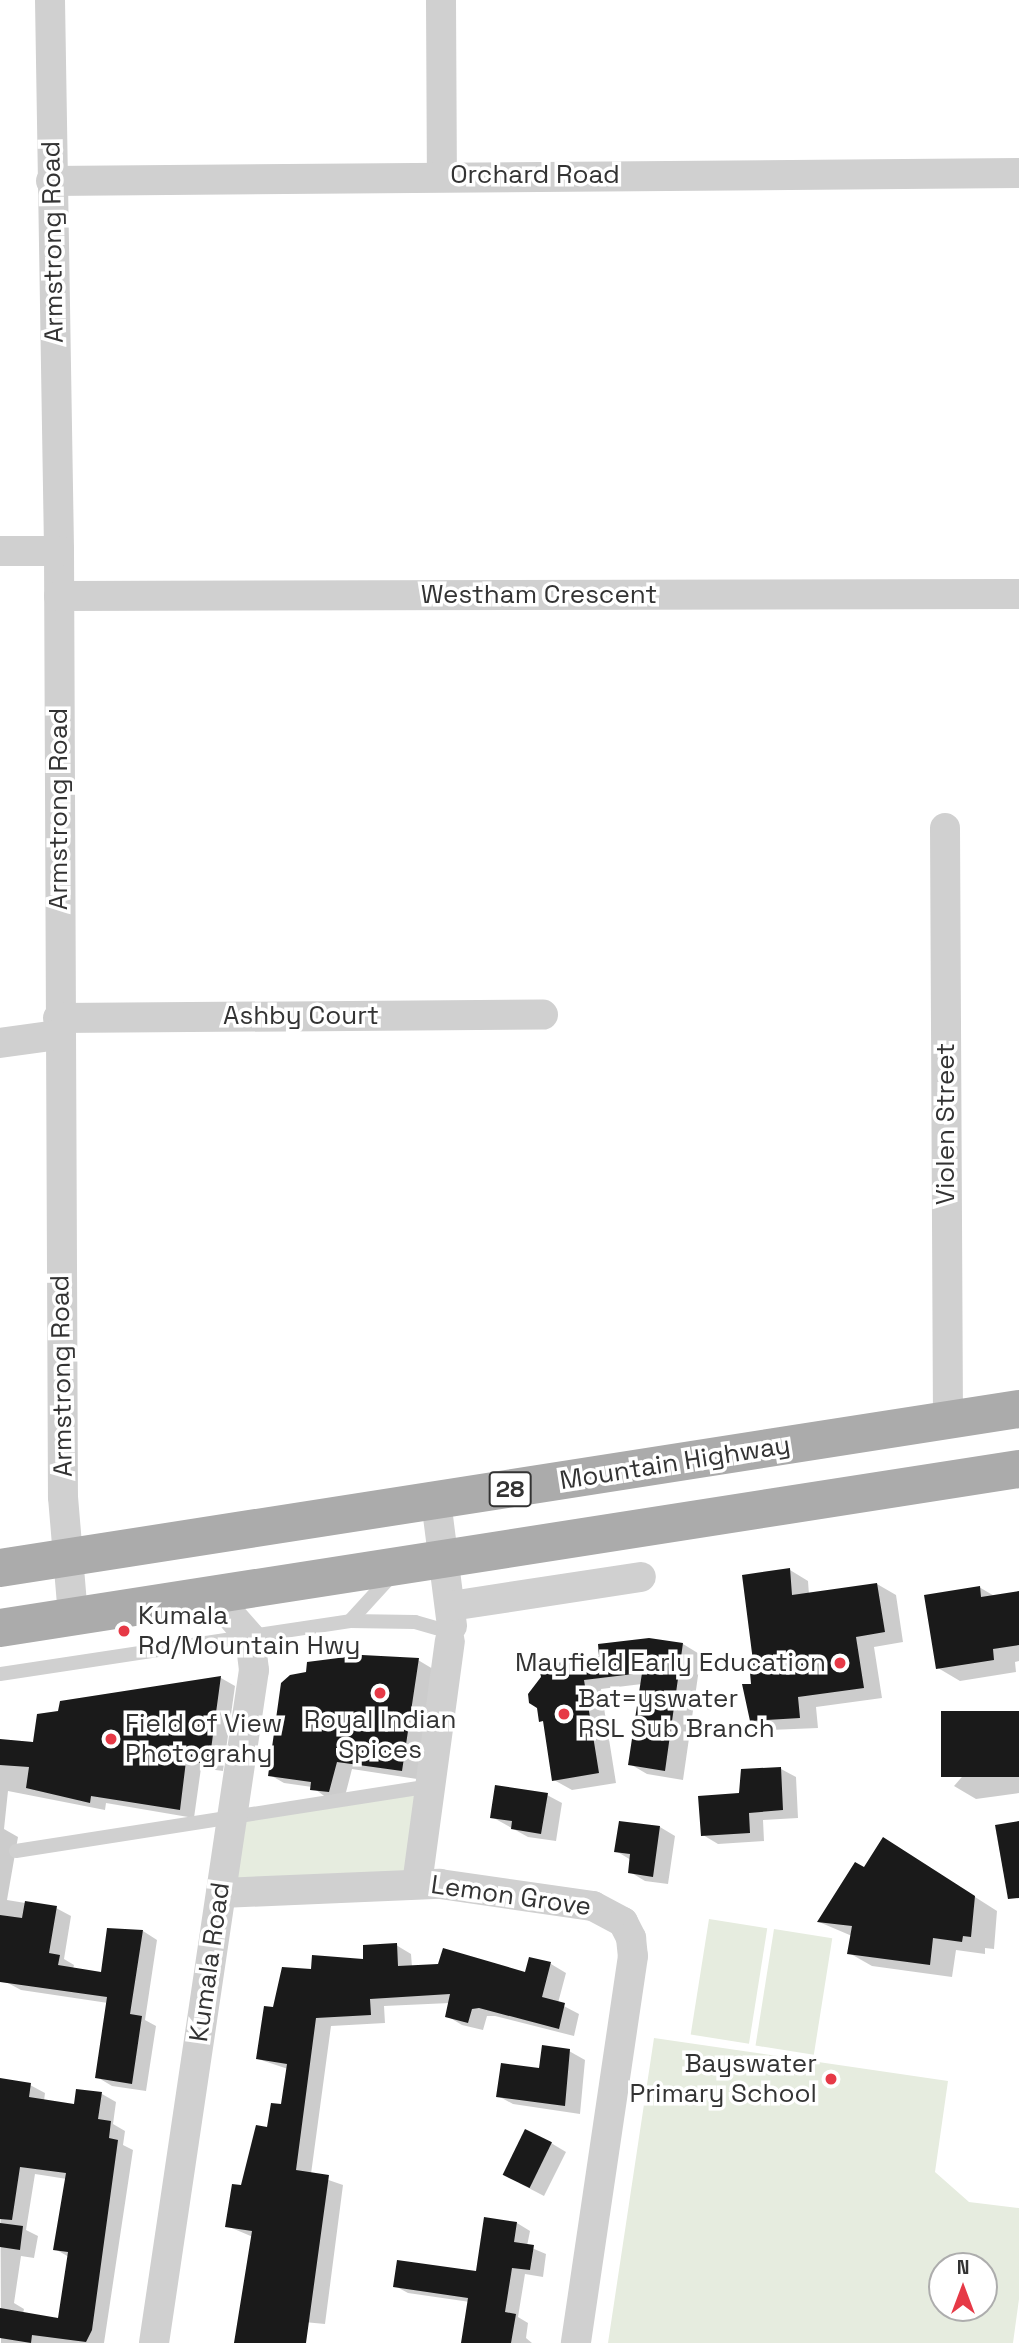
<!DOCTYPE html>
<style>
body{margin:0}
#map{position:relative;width:1019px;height:2343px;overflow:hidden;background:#fff;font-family:"Space Grotesk",sans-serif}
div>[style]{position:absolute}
.green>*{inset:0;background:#e6ecdf;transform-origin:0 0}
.shadow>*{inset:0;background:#0003}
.building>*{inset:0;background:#1a1a1a;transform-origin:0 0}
.lane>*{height:14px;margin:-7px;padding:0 7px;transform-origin:7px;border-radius:7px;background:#d0d0d0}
.street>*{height:30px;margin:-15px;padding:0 15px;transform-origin:15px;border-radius:15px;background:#d0d0d0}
.primary>*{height:38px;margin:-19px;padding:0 19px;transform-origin:19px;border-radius:19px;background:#ababab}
.dots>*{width:19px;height:19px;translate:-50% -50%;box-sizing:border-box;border:4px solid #fff;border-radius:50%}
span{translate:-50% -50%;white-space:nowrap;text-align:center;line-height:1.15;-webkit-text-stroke:7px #fff;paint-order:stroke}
.shield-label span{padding:2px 5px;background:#fff;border:2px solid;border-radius:5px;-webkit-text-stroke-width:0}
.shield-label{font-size:24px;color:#333;font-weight:700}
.street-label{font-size:26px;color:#333}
.poi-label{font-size:26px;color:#333}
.left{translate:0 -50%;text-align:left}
.right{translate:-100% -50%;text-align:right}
.north{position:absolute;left:928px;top:2252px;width:70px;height:70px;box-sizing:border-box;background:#fff;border:2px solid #adadad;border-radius:50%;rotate:0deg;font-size:19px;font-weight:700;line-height:28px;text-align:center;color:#333}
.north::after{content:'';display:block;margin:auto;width:24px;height:32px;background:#e63946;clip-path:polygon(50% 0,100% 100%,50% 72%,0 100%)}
</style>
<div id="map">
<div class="green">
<i style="clip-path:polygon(431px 1786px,417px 1884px,221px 1893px,231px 1817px)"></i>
<i style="left:709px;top:1919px;width:59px;height:117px;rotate:9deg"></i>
<i style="left:774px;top:1929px;width:59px;height:118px;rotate:9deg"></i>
<i style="clip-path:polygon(evenodd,654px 2038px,948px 2081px,935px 2172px,969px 2202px,1019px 2208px,1019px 2299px,1013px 2343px,608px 2343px,654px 2038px,942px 2266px,984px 2266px,984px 2308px,942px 2308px,942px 2266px)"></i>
</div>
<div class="shadow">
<i style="clip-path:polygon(790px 1570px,808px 1581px,809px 1595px,877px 1584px,896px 1595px,903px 1642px,874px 1647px,882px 1698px,816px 1707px,818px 1728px,770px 1730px,752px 1720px,755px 1662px)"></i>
<i style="clip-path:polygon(979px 1587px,996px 1597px,1019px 1593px,1019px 1661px,1015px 1662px,1016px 1672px,960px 1681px,938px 1668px)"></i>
<i style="clip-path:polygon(683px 1644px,701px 1655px,683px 1780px,647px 1774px,630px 1764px,642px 1684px,601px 1689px,616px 1783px,572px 1790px,554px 1780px,545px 1723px,530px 1695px)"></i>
<i style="clip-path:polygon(418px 1660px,433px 1669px,417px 1779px,352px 1769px,344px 1800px,327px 1798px,312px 1787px,284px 1783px,270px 1775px,307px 1674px)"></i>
<i style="clip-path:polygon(221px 1678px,235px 1686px,223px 1771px,201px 1768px,194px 1818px,106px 1803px,105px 1810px,8px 1791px,4px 1829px,18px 1837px,7px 1900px,56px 1908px,71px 1916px,64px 1959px,74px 1965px,73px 1969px,102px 1974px,143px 1931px,157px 1940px,145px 2020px,156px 2026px,146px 2091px,112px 2086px,97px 2077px,108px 2003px,21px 1990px,6px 1982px,0 1936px,0 1741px,34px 1744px,60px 1712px,61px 1703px)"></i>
<i style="clip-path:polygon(1019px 1712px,1019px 1793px,976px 1799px,954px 1786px)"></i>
<i style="clip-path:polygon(781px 1769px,796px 1777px,798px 1818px,763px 1820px,764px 1841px,718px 1844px,703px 1835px,741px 1795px)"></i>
<i style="clip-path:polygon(547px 1795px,562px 1803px,556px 1841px,528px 1837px,492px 1817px)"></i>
<i style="clip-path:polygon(660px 1827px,675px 1836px,668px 1884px,645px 1881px,630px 1872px,631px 1860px,616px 1851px)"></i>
<i style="clip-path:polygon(906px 1853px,997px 1911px,994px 1949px,985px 1948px,985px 1954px,956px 1950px,952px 1977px,872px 1966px,849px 1953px,852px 1936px,819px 1922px,865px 1870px)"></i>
<i style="clip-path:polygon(396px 1945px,411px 1954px,412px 1967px,527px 1974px,530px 1959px,551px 1964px,566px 1973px,558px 2003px,579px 2014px,574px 2036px,495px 2016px,487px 2016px,483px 2030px,462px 2025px,447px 2016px,450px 2003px,384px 2006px,385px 2023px,331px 2026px,311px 2174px,343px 2185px,325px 2324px,304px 2322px,301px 2343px,236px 2343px,253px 2237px,227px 2226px,282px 2106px,288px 2069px,258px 2059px,274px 2009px,312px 1971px,365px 1961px)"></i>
<i style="clip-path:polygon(569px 2051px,585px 2060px,580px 2114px,513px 2104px,498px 2096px)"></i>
<i style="clip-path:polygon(evenodd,0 2080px,30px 2085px,45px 2093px,44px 2101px,76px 2106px,102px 2094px,116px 2102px,113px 2124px,125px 2131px,123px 2145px,133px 2150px,104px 2343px,1px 2343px,0 2080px,35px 2174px,67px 2179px,55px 2249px,69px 2257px,60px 2320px,23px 2314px,24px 2309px,14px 2303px,21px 2256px,34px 2258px,38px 2236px,26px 2230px,35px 2174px)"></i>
<i style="clip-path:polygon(551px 2143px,566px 2152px,544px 2196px,519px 2183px)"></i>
<i style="clip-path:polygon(485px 2219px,517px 2223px,530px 2231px,527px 2246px,546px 2254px,543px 2277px,525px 2274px,518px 2317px,528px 2323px,526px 2338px,532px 2343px,463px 2343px,470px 2302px,408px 2293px,395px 2286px,477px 2273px)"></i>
</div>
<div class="building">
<i style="clip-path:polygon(790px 1568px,792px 1595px,877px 1583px,885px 1632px,856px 1637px,864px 1688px,798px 1697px,800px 1718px,750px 1721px,742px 1684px,751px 1684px,749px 1661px,753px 1661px,742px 1575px)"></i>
<i style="clip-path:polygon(980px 1586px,981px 1597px,1019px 1591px,1019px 1645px,993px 1649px,994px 1660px,936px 1669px,924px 1595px)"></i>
<i style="clip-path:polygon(649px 1638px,683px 1643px,665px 1771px,628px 1765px,642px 1673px,584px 1680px,599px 1773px,552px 1781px,543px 1721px,539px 1722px,537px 1708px,529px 1703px,528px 1694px,541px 1677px,539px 1666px,599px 1656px,598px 1644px)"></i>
<i style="clip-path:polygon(362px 1655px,419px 1658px,402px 1771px,337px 1762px,329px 1792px,310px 1790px,311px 1782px,268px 1776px,281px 1683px,290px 1675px,306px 1672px,307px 1662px)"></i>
<i style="clip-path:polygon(221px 1676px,209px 1764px,186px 1761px,180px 1810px,91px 1796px,90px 1803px,26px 1788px,29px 1767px,0 1765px,0 1739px,33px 1742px,37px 1714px,58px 1711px,60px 1701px)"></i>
<i style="left:1019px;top:1711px;width:66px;height:78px;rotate:90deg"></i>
<i style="clip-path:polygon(781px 1767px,783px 1810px,749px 1813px,750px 1833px,701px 1836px,698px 1796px,739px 1793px,741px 1769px)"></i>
<i style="clip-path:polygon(495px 1785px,548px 1793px,541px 1834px,511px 1829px,512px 1821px,490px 1818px)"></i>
<i style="clip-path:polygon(619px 1821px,660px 1826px,653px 1877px,628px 1873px,630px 1854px,614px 1852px)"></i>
<i style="clip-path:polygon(1019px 1821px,1019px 1898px,1008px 1899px,995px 1825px)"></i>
<i style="clip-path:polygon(883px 1837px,975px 1896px,971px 1937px,963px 1936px,962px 1942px,933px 1938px,930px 1965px,847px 1954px,852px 1926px,817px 1922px,855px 1862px,864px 1867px)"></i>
<i style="clip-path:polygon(25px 1901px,57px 1906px,49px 1953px,60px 1955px,58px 1965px,101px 1972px,107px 1928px,143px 1930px,130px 2014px,142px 2016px,132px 2084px,95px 2078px,107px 1997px,0 1982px,0 1915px,22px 1918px)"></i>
<i style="clip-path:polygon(397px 1943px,398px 1966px,438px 1964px,443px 1948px,525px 1972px,529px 1957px,551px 1962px,542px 1997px,565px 2003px,559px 2029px,479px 2008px,472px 2009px,468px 2023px,445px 2017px,450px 1994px,370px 1999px,371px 2015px,316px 2018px,296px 2170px,329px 2175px,306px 2343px,234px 2343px,252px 2231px,225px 2227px,232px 2184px,241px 2185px,256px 2125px,267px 2127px,271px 2103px,281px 2104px,287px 2064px,256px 2059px,264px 2006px,273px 2007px,282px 1967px,311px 1969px,312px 1955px,363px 1959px,363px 1945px)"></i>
<i style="clip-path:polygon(542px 2045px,570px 2049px,565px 2106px,496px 2097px,501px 2063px,539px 2068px)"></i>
<i style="clip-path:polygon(0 2078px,31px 2083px,29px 2097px,74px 2104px,76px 2089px,102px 2092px,98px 2119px,111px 2121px,109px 2138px,118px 2140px,92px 2330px,86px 2342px,32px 2335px,31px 2343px,0 2338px,0 2308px,58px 2318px,68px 2252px,53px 2250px,66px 2173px,20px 2167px,12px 2220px,0 2219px)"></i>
<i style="left:525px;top:2129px;width:30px;height:51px;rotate:26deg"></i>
<i style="clip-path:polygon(484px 2217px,517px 2222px,514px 2242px,534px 2245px,530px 2270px,512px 2268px,505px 2312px,516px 2314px,511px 2343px,461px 2343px,468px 2298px,393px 2287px,397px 2260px,476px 2271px)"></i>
<i style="clip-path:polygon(0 2223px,23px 2226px,20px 2250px,0 2247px)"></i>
</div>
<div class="lane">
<i style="left:350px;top:1621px;width:62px;rotate:-47.6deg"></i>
<i style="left:0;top:1674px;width:354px;rotate:-8.6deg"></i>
<i style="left:350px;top:1621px;width:65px;rotate:0.9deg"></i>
<i style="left:415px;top:1622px;width:37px;rotate:16deg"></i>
<i style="left:451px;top:1632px;width:4px;rotate:90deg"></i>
<i style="left:16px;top:1851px;width:420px;rotate:-8.9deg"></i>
</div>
<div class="street">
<i style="left:50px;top:0;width:551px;rotate:89.06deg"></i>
<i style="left:59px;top:551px;width:946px;rotate:89.76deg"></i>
<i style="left:63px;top:1497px;width:120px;rotate:85.2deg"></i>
<i style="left:441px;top:0;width:176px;rotate:89.7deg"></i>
<i style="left:51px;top:181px;width:968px;rotate:-0.47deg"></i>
<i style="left:0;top:551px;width:59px"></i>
<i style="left:59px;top:596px;width:960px;rotate:-0.12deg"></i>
<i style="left:945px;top:828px;width:592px;rotate:89.71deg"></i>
<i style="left:58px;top:1018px;width:485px;rotate:-0.4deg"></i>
<i style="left:0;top:1043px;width:59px;rotate:-7.9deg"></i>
<i style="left:436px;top:1501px;width:126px;rotate:82.7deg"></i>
<i style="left:451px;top:1606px;width:192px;rotate:-8.7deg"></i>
<i style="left:417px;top:1884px;width:245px;rotate:-82.3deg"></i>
<i style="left:221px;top:1893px;width:219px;rotate:-2.4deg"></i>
<i style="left:440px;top:1884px;width:155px;rotate:8.2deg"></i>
<i style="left:593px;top:1906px;width:34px;rotate:28deg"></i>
<i style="left:623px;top:1922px;width:18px;rotate:63deg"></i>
<i style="left:631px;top:1938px;width:18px;rotate:84deg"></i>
<i style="left:633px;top:1956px;width:391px;rotate:98.4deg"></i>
<i style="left:154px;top:2343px;width:680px;rotate:-81.55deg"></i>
<i style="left:254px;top:1670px;width:33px;rotate:-97deg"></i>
<i style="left:250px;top:1637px;width:56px;rotate:-131.4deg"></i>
</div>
<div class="primary">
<i style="left:0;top:1568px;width:1031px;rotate:-8.87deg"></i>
<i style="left:0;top:1628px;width:1031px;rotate:-8.87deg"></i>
</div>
<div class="dots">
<i style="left:124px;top:1631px;background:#e63946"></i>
<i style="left:840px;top:1663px;background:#e63946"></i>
<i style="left:380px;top:1693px;background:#e63946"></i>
<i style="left:564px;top:1714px;background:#e63946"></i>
<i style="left:111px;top:1739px;background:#e63946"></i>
<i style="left:831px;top:2079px;background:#e63946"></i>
</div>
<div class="shield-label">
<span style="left:510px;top:1489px">28</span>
</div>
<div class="street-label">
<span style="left:535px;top:175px">Orchard Road</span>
<span style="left:53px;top:242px;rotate:-91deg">Armstrong Road</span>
<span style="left:539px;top:595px">Westham Crescent</span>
<span style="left:59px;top:809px;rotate:-90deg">Armstrong Road</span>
<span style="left:301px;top:1016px">Ashby Court</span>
<span style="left:946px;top:1124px;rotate:-90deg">Violen Street</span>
<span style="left:62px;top:1376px;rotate:-91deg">Armstrong Road</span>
<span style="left:675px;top:1463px;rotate:-9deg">Mountain Highway</span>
<span style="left:511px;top:1896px;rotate:8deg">Lemon Grove</span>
<span style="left:210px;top:1962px;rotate:-82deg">Kumala Road</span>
</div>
<div class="poi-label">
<span class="left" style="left:138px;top:1631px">Kumala<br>Rd/Mountain Hwy</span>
<span class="right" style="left:826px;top:1663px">Mayfield Early Education</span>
<span class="left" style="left:578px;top:1714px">Bat=yswater<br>RSL Sub Branch</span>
<span style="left:380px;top:1735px">Royal Indian<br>Spices</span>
<span class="left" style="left:125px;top:1739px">Field of View<br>Photograhy</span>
<span class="right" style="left:817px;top:2079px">Bayswater<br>Primary School</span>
</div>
<div class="north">N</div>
</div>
